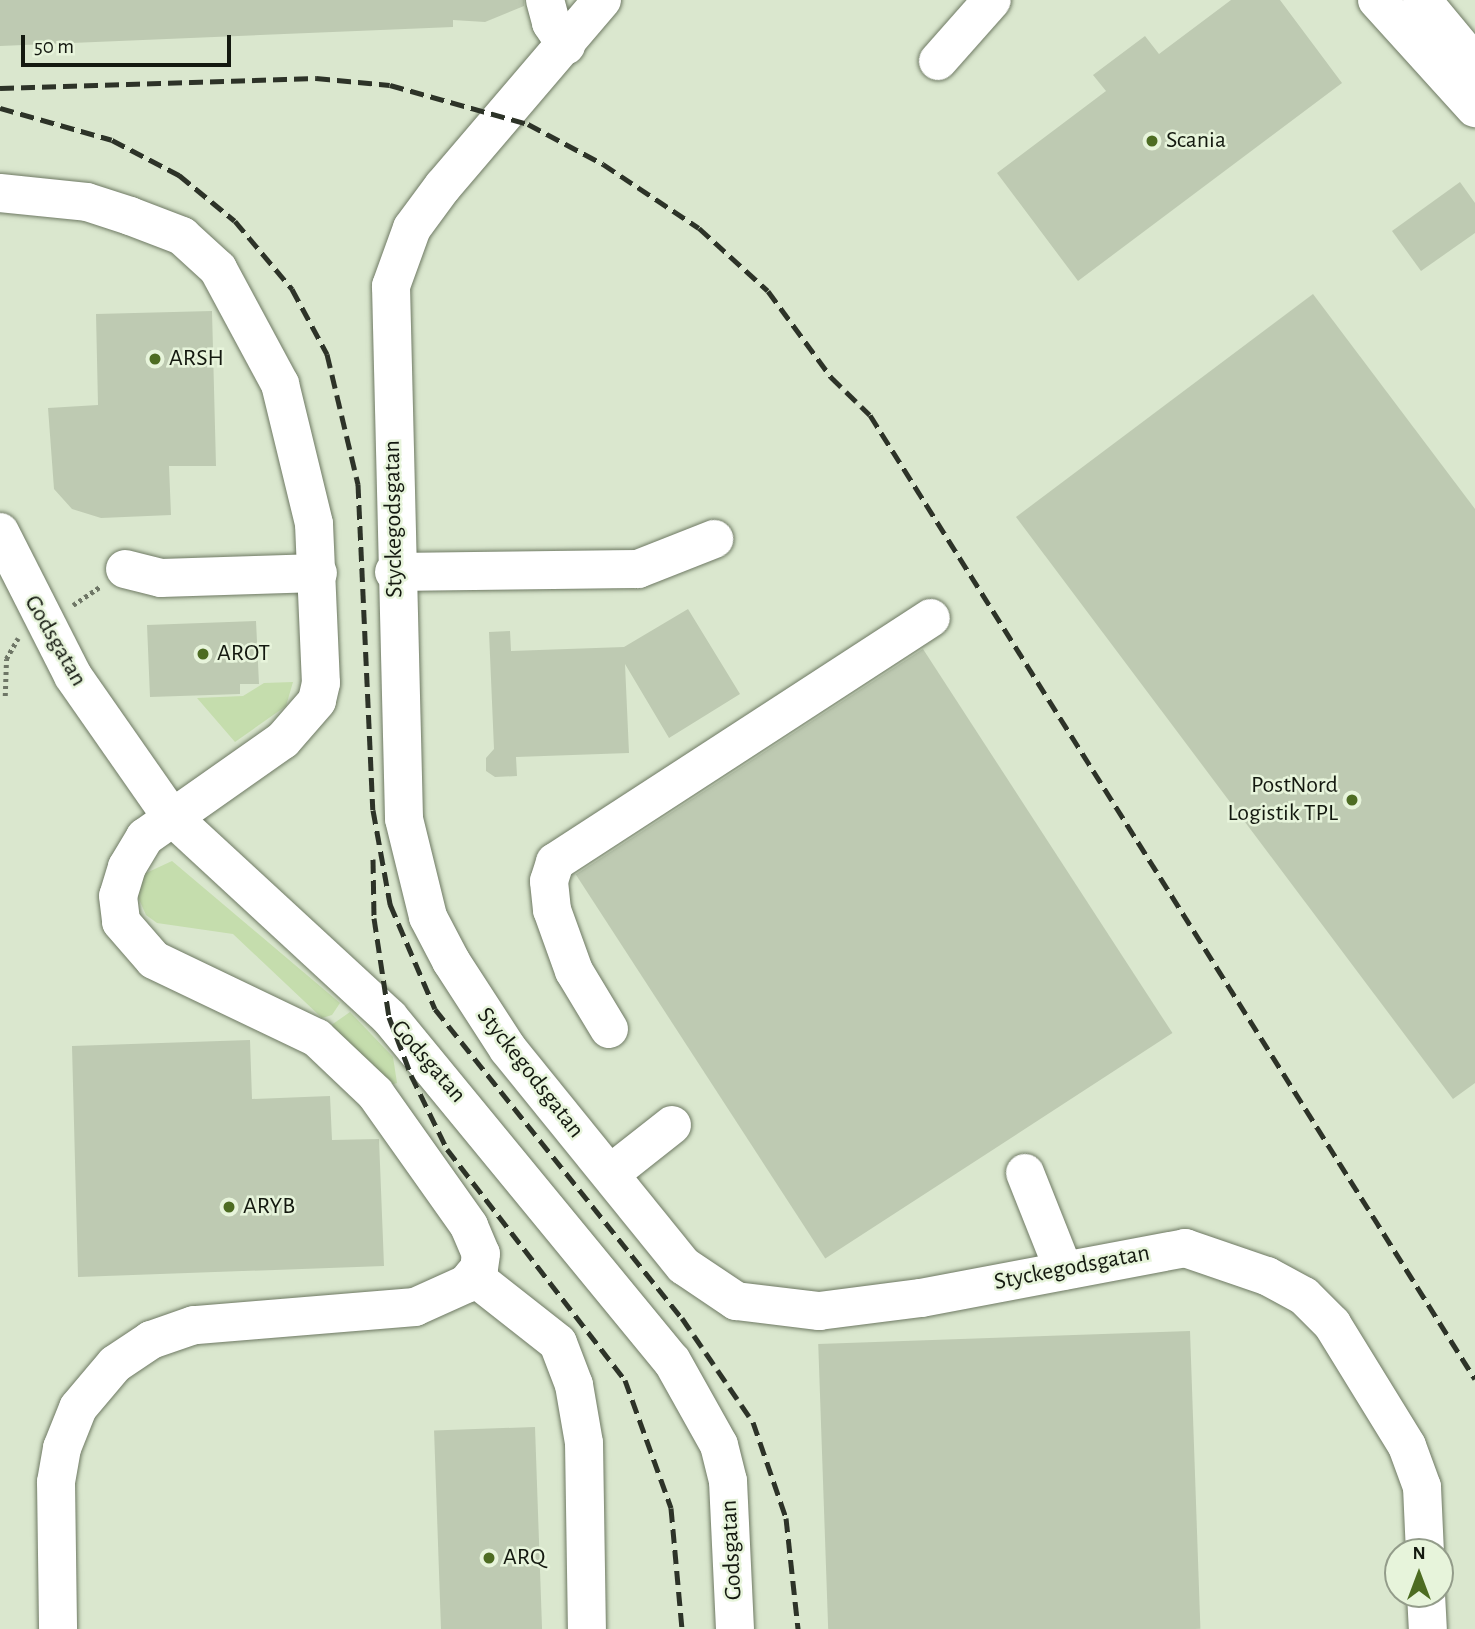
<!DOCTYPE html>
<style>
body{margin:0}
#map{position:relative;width:1475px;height:1629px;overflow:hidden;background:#dae7ce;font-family:"Alegreya Sans",sans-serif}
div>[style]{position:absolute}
.green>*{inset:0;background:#c5ddad}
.building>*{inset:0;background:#becab2;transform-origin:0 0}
.path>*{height:4.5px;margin-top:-2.25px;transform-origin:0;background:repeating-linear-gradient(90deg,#6e7666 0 3.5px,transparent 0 7px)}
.roads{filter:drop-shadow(0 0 2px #6e7963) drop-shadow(0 0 2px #6e7963)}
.minor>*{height:38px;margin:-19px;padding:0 19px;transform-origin:19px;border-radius:19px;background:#fff}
.rail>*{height:5px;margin-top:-2.5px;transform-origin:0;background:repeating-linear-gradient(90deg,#2d3328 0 14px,transparent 0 21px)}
.dots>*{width:19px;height:19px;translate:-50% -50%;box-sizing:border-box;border:4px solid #e7f4db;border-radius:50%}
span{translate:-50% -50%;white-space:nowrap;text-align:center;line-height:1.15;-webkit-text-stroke:5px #e7f4db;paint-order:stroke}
.poi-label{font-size:24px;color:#141910}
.left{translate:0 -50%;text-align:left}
.right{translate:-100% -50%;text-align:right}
.street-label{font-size:24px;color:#141910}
.north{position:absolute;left:1384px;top:1538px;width:70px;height:70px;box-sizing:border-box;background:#e7f4db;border:2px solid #939c8a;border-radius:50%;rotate:0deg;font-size:19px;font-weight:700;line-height:28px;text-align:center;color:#141910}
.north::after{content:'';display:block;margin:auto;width:24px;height:32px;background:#4d6c22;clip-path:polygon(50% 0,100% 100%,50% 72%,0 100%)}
.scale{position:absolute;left:21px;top:35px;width:210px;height:32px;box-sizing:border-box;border:4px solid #141910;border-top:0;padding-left:9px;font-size:21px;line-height:24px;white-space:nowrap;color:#141910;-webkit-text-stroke:5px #e7f4db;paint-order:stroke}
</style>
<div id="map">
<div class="green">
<i style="clip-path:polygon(293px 682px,286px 706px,235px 742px,197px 698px,243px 696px,264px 683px)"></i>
<i style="clip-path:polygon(172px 861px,340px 1003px,332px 1015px,322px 1018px,233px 934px,157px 923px,146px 915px,138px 897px,144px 874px)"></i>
<i style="clip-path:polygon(350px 1012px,393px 1057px,397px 1083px,387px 1086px,330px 1026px)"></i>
</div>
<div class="building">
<i style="clip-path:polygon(0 0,524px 0,524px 6px,485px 22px,453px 20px,453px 27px,0 46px)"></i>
<i style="clip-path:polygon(1231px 0,1280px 0,1342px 83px,1078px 281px,997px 173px,1106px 91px,1093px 75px,1145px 36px,1159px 54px)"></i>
<i style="clip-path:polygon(1460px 182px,1475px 203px,1475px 233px,1421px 271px,1392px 231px)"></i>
<i style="clip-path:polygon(1313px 294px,1475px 509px,1475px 1083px,1453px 1099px,1016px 517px)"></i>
<i style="clip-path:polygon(212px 311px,216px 466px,169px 466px,171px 515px,101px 518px,72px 509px,54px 489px,48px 408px,98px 405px,96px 314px)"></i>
<i style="clip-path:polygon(688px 609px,740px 694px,669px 738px,625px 664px,629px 753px,516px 757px,517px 776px,495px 777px,486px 771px,486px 758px,494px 749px,489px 632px,510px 631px,511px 651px,624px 647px)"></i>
<i style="clip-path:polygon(256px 621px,259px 684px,240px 684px,240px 694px,150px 697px,147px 625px)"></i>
<i style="left:923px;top:649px;width:458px;height:414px;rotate:57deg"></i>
<i style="clip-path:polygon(250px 1040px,252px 1099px,330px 1096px,332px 1140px,379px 1139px,384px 1266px,78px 1277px,72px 1046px)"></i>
<i style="left:1190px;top:1331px;width:298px;height:372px;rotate:88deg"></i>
<i style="left:535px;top:1427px;width:202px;height:101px;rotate:88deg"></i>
</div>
<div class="path">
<i style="left:73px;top:605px;width:34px;rotate:-34deg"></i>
<i style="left:5px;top:696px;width:37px;rotate:-88deg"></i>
<i style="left:6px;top:659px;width:24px;rotate:-60deg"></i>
</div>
<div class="roads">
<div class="minor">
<i style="left:545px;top:0;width:24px;rotate:75deg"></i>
<i style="left:551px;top:23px;width:27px;rotate:56deg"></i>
<i style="left:602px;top:0;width:245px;rotate:130.5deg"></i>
<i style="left:443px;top:186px;width:52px;rotate:126.4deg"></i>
<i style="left:412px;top:228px;width:62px;rotate:109.9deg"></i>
<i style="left:391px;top:286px;width:533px;rotate:88.6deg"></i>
<i style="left:404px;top:819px;width:101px;rotate:76.2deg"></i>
<i style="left:428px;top:917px;width:50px;rotate:62.4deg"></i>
<i style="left:451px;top:961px;width:105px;rotate:57.1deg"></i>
<i style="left:508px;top:1049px;width:279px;rotate:51deg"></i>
<i style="left:684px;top:1266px;width:63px;rotate:33.9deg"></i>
<i style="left:736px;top:1301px;width:84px;rotate:6.9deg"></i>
<i style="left:819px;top:1311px;width:103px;rotate:-7.3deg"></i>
<i style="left:921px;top:1298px;width:269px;rotate:-10.7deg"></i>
<i style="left:1185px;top:1248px;width:87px;rotate:18.9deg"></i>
<i style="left:1267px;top:1276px;width:42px;rotate:28.4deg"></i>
<i style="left:1304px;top:1296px;width:40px;rotate:45deg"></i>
<i style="left:1332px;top:1324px;width:143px;rotate:58.4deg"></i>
<i style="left:1407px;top:1446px;width:44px;rotate:69.9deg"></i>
<i style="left:1422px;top:1487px;width:65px;rotate:87.4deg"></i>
<i style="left:1377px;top:0;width:146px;rotate:47.8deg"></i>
<i style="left:1422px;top:0;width:83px;rotate:50.4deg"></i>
<i style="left:938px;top:61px;width:81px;rotate:-48.5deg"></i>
<i style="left:0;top:193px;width:87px;rotate:5.9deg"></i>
<i style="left:87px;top:202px;width:45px;rotate:18deg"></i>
<i style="left:130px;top:216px;width:56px;rotate:21deg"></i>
<i style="left:182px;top:236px;width:49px;rotate:42.5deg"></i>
<i style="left:218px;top:269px;width:131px;rotate:61.7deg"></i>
<i style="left:280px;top:384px;width:144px;rotate:76.3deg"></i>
<i style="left:314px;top:524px;width:159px;rotate:87.5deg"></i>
<i style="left:321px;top:683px;width:18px;rotate:103deg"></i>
<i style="left:317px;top:701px;width:52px;rotate:131.1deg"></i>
<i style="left:283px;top:740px;width:169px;rotate:144.9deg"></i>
<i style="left:145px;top:837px;width:35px;rotate:121deg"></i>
<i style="left:127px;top:867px;width:30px;rotate:107deg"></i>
<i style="left:118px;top:896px;width:26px;rotate:83deg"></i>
<i style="left:121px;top:922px;width:50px;rotate:49deg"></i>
<i style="left:154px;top:960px;width:181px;rotate:25.6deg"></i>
<i style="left:317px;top:1038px;width:80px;rotate:43.5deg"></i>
<i style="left:375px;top:1093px;width:163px;rotate:54.7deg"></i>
<i style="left:469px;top:1226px;width:30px;rotate:67deg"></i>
<i style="left:481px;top:1254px;width:15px;rotate:98deg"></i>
<i style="left:479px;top:1269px;width:20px;rotate:131deg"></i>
<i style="left:466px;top:1284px;width:56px;rotate:155.7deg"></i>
<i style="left:415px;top:1307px;width:222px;rotate:175.3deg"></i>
<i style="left:194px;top:1325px;width:46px;rotate:160.8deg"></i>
<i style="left:151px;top:1340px;width:43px;rotate:146.3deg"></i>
<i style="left:115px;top:1364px;width:57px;rotate:130.1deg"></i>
<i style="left:78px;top:1408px;width:43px;rotate:111.8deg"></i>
<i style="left:62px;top:1448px;width:35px;rotate:100deg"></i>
<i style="left:56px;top:1482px;width:147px;rotate:89.2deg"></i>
<i style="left:0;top:532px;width:161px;rotate:63.1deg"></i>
<i style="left:73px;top:676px;width:169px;rotate:55.1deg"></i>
<i style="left:170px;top:815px;width:298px;rotate:42.7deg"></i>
<i style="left:389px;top:1017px;width:445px;rotate:50.6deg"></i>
<i style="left:672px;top:1361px;width:96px;rotate:60.8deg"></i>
<i style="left:719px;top:1445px;width:37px;rotate:76deg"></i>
<i style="left:728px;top:1481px;width:148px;rotate:87.3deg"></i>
<i style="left:125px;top:569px;width:37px;rotate:14deg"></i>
<i style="left:161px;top:578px;width:157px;rotate:-1.8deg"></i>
<i style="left:394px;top:572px;width:244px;rotate:-0.7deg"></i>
<i style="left:638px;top:569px;width:82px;rotate:-21.5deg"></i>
<i style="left:609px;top:1029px;width:68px;rotate:-121.1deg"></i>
<i style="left:574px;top:971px;width:65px;rotate:-109.8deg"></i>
<i style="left:552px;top:910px;width:29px;rotate:-96deg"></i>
<i style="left:549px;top:881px;width:20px;rotate:-72deg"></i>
<i style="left:555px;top:862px;width:448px;rotate:-33deg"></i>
<i style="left:1025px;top:1173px;width:105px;rotate:68.3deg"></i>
<i style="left:610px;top:1174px;width:79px;rotate:-38.3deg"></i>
<i style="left:473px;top:1276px;width:108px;rotate:38.2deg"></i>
<i style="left:558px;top:1343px;width:45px;rotate:69.1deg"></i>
<i style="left:574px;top:1385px;width:59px;rotate:80.2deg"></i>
<i style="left:584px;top:1443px;width:186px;rotate:89.1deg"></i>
<i style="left:1426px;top:1594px;width:35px;rotate:87deg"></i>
</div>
</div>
<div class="rail">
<i style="left:0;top:88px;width:316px;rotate:-1.8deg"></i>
<i style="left:316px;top:78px;width:74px;rotate:5.4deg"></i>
<i style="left:390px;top:85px;width:143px;rotate:15.8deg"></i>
<i style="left:528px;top:124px;width:85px;rotate:28.1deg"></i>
<i style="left:603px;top:164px;width:115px;rotate:33.7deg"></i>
<i style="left:699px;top:228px;width:93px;rotate:42.4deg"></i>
<i style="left:768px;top:291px;width:107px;rotate:53.8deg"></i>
<i style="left:831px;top:377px;width:54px;rotate:44.3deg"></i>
<i style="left:870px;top:415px;width:1138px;rotate:57.89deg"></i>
<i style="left:0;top:108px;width:116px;rotate:15.9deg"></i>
<i style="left:112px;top:140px;width:76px;rotate:27.6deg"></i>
<i style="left:179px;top:175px;width:72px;rotate:39.4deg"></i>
<i style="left:235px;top:221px;width:89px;rotate:50deg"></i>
<i style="left:292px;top:289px;width:74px;rotate:61.7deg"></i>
<i style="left:327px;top:354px;width:134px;rotate:76.6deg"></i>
<i style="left:358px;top:484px;width:326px;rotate:87.4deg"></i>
<i style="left:373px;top:810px;width:96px;rotate:79.7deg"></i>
<i style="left:390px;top:904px;width:114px;rotate:66.8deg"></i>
<i style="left:435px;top:1009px;width:396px;rotate:51.4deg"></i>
<i style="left:682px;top:1318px;width:126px;rotate:55.7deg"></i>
<i style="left:753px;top:1422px;width:102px;rotate:71deg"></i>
<i style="left:786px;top:1518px;width:112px;rotate:83.8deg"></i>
<i style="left:373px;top:859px;width:59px;rotate:89deg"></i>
<i style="left:374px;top:918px;width:100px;rotate:81.4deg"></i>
<i style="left:389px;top:1017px;width:62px;rotate:69.2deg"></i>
<i style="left:411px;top:1075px;width:82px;rotate:64.1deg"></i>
<i style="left:447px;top:1149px;width:292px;rotate:52.4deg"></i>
<i style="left:625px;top:1380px;width:136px;rotate:70.2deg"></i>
<i style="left:671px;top:1508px;width:121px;rotate:84.8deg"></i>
</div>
<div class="dots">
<i style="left:1152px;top:141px;background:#4d6c22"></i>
<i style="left:155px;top:359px;background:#4d6c22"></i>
<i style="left:203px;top:654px;background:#4d6c22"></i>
<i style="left:1352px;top:800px;background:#4d6c22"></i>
<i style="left:229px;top:1207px;background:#4d6c22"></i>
<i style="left:489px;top:1558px;background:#4d6c22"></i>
</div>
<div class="poi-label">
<span class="left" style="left:1166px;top:141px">Scania</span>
<span class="left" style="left:169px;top:359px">ARSH</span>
<span class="left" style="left:217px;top:654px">AROT</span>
<span class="right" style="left:1338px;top:800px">PostNord<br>Logistik TPL</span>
<span class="left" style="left:243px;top:1207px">ARYB</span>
<span class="left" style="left:503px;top:1558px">ARQ</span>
</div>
<div class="street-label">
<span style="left:394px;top:519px;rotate:-91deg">Styckegodsgatan</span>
<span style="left:55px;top:641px;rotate:60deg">Godsgatan</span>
<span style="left:428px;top:1062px;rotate:49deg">Godsgatan</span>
<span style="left:530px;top:1073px;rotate:52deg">Styckegodsgatan</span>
<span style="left:1072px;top:1268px;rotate:-11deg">Styckegodsgatan</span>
<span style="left:732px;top:1550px;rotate:-93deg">Godsgatan</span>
</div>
<div class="north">N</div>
<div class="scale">50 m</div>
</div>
